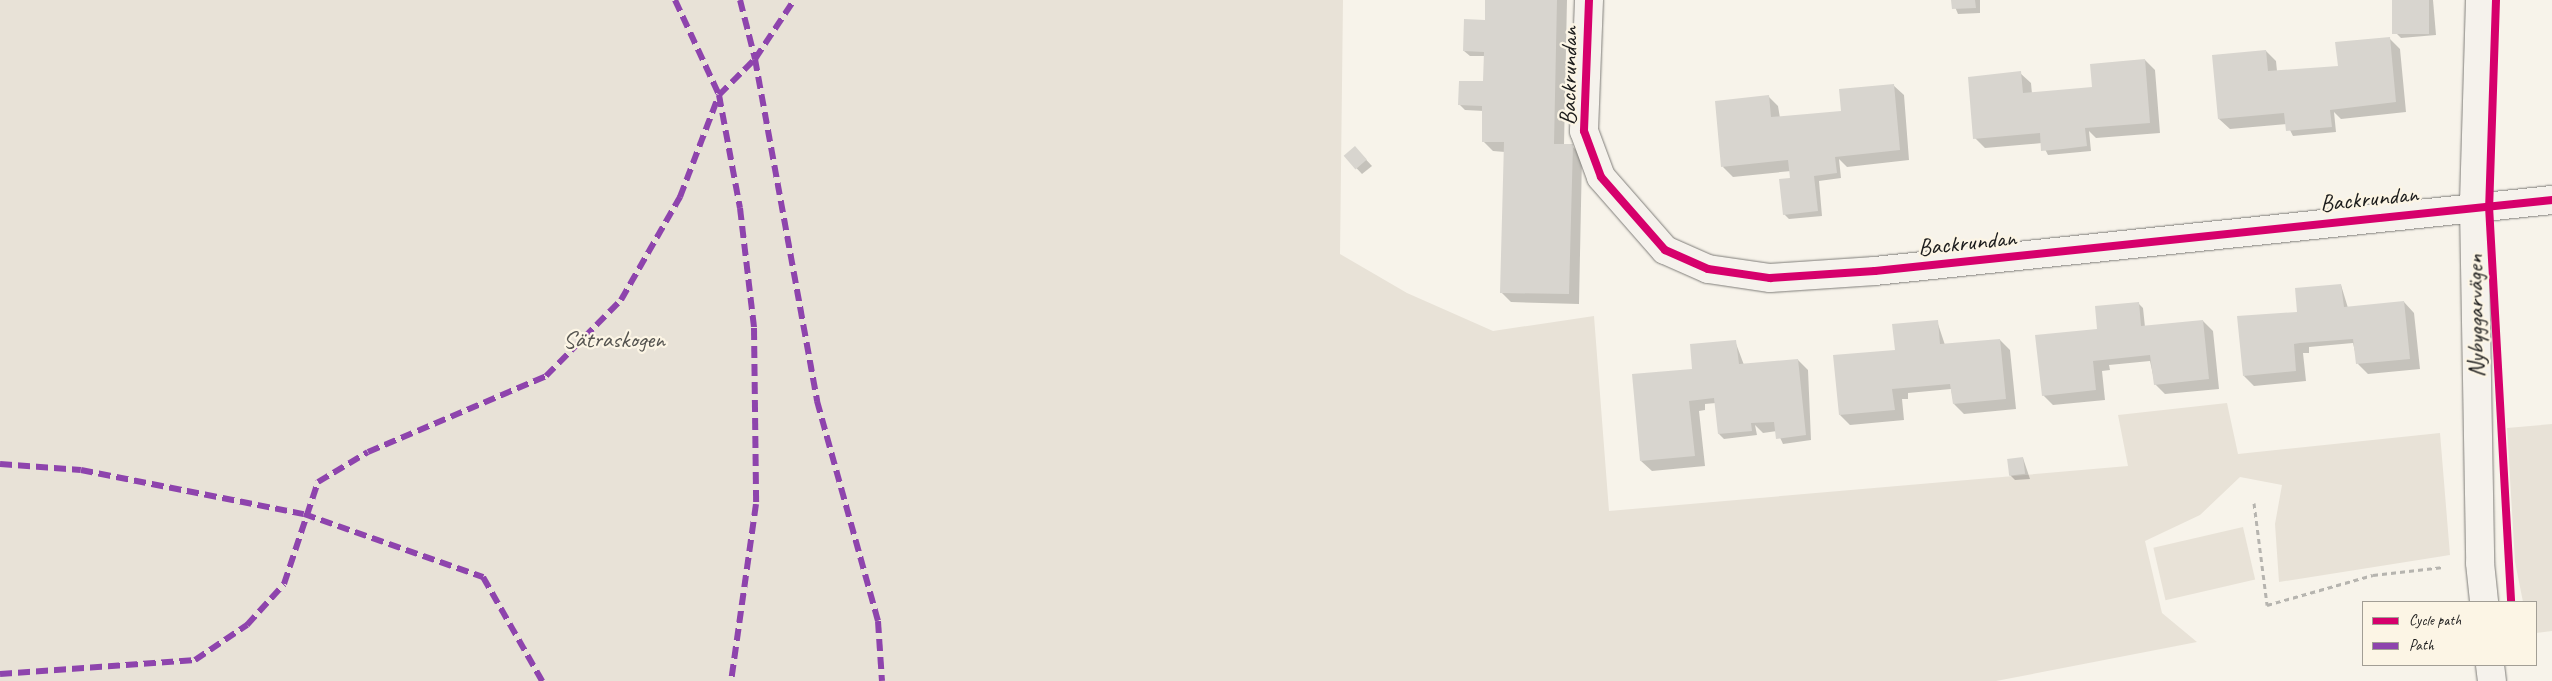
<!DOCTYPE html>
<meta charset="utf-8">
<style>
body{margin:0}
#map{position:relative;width:2552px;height:681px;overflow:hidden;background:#f7f3ea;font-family:Caveat,sans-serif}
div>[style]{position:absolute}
.green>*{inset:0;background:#e8e2d7;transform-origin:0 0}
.shadow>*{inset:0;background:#0003}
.building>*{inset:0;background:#d8d5cf;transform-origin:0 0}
.path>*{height:3px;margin-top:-1.5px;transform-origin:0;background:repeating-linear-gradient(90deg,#b6b4af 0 5px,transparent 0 9px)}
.roads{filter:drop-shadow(0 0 1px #7f7d79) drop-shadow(0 0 1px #7f7d79)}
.minor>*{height:28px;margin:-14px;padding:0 14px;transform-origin:14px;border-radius:14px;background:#f5f2ec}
.quiet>*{height:6px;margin-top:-3px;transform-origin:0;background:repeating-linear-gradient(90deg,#8e44ad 0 12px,transparent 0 18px)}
.cycleway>*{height:8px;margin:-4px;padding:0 4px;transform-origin:4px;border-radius:4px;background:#d6006c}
span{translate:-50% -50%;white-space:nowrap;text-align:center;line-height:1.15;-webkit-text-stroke:4.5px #fcf5e5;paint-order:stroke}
.street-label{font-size:24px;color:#1c1c1c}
.park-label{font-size:24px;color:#555450}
.legend{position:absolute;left:2362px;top:601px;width:175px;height:65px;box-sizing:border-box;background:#fcf5e5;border:1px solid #a29e95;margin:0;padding:6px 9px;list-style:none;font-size:15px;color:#1c1c1c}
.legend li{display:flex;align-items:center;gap:10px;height:25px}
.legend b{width:25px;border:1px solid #a29e95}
</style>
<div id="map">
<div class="green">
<i style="clip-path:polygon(0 0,1343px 0,1340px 254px,1407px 293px,1493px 331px,1594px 316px,1609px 511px,2128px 466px,2118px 415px,2227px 403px,2238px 454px,2440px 433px,2450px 555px,2279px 582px,2275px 524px,2282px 485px,2240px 477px,2200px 515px,2145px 541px,2162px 613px,2197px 642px,1996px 681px,0 681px)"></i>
<i style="clip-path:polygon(2552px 424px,2552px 631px,2536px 633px,2536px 602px,2523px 602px,2515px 562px,2507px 428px)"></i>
<i style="left:2243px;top:527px;width:54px;height:92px;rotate:77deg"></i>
</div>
<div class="shadow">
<i style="clip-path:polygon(1486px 0,1567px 0,1564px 145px,1572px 146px,1582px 156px,1579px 304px,1511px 302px,1501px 292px,1505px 152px,1493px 151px,1483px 141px,1484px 111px,1465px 110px,1460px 105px,1484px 84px,1485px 56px,1470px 56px,1464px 51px,1486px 21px)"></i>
<i style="clip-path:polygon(1952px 0,1980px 0,1980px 13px,1958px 14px)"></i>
<i style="clip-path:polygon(2393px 0,2433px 0,2436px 35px,2401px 38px,2396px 33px)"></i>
<i style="clip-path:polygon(2389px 38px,2400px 49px,2406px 112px,2341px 119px,2334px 112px,2336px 132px,2293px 136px,2287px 124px,2230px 129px,2219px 119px,2266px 51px,2276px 61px,2277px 71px,2339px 67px)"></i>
<i style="clip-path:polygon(2145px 60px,2155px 70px,2160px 133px,2096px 138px,2089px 131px,2091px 151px,2048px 155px,2042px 143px,1985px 148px,1975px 138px,2020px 73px,2031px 83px,2032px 94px,2094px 88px)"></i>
<i style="clip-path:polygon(1893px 85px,1904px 95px,1909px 160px,1847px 167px,1839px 159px,1841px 178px,1819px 181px,1822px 216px,1789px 219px,1784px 214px,1791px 171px,1733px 177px,1723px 167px,1768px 96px,1778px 106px,1780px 118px,1842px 112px)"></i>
<i style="clip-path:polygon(1360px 153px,1372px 166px,1362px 174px,1345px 156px)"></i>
<i style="clip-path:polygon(2341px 285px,2348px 308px,2404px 302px,2414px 313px,2420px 369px,2368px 374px,2358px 364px,2353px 343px,2309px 347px,2309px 353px,2303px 353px,2306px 381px,2254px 386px,2244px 376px,2296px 314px)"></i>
<i style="clip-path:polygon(2138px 303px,2143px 308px,2145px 327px,2203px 321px,2213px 331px,2219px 389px,2165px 394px,2155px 384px,2150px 361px,2109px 365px,2110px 370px,2102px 371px,2105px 400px,2053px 405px,2043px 395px,2096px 330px)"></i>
<i style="clip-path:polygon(1937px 321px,1945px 345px,2000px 340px,2010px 350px,2016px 409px,1964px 414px,1954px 404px,1951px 389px,1908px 393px,1908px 399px,1902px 399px,1904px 420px,1850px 425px,1840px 415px,1896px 351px)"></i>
<i style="clip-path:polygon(1735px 341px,1744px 365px,1798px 360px,1808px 370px,1811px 440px,1783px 444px,1777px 431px,1763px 433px,1755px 425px,1757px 435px,1724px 439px,1719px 434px,1716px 403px,1705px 404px,1705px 410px,1699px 411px,1705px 466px,1652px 471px,1641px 461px,1692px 370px)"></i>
<i style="clip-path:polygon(2023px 458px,2030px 479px,2015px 480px,2010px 475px)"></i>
</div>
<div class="building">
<i style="clip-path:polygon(1485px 0,1557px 0,1554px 144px,1573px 144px,1569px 294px,1500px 293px,1504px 142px,1482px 142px,1482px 106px,1458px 105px,1459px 81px,1483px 81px,1484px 52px,1463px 51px,1464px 19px,1485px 20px)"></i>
<i style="clip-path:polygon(1951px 0,1975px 0,1976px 8px,1952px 9px)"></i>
<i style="left:2392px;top:0;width:37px;height:34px"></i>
<i style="clip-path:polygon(2390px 37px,2396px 102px,2330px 110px,2332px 127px,2286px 131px,2284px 113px,2218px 119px,2212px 55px,2266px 50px,2268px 71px,2338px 66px,2335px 42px)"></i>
<i style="clip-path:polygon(2145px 59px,2150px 123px,2085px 128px,2087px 146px,2063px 149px,2041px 151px,2040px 133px,1973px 139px,1968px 77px,2021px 71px,2023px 93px,2081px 88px,2092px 87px,2090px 64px)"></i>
<i style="clip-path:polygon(1894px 84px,1900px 150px,1835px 157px,1837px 173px,1814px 176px,1818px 211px,1783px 215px,1779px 179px,1790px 178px,1788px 160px,1721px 167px,1715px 101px,1769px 95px,1771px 117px,1807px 114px,1841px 111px,1839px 89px)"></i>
<i style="left:1355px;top:146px;width:18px;height:15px;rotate:49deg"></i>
<i style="clip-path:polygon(2341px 284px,2344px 307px,2404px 301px,2410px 359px,2356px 364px,2353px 339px,2300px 343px,2294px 344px,2296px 371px,2243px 376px,2237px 316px,2297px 312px,2295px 288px)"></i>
<i style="clip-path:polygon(2139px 302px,2141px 326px,2203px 320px,2209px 379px,2154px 385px,2150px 355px,2093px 361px,2096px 390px,2042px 396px,2035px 335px,2097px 329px,2095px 306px)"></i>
<i style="clip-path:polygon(1938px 320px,1940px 344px,2000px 339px,2006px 399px,1953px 404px,1950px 384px,1892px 389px,1895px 410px,1839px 415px,1833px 355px,1895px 350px,1892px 324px)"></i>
<i style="clip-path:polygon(1736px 340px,1739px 364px,1798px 359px,1806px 435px,1776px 439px,1774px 422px,1751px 423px,1752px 431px,1718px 434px,1714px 398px,1689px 401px,1695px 456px,1640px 461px,1632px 374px,1692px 369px,1690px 344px)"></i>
<i style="left:2023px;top:457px;width:17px;height:16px;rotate:83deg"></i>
</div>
<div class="path">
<i style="left:2254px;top:503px;width:103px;rotate:82.7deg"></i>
<i style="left:2267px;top:605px;width:110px;rotate:-15.8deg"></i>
<i style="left:2373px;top:575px;width:71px;rotate:-6.4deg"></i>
</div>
<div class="roads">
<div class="minor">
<i style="left:1589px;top:0;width:131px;rotate:92.2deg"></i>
<i style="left:1584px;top:131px;width:49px;rotate:69.7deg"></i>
<i style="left:1601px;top:177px;width:97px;rotate:48.8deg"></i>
<i style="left:1665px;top:250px;width:47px;rotate:23.8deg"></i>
<i style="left:1708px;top:269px;width:63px;rotate:8.3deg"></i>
<i style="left:1770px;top:278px;width:105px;rotate:-3.8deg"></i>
<i style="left:1875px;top:271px;width:681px;rotate:-5.99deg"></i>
<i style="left:2480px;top:0;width:207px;rotate:91.7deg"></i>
<i style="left:2474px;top:207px;width:356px;rotate:89deg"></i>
<i style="left:2480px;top:563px;width:39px;rotate:84deg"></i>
<i style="left:2490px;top:665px;width:16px;rotate:83deg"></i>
</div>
</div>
<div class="quiet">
<i style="left:675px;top:0;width:105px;rotate:65.1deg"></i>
<i style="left:719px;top:95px;width:115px;rotate:79.5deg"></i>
<i style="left:740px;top:208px;width:121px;rotate:83.3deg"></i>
<i style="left:754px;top:328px;width:176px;rotate:89.3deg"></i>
<i style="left:756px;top:504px;width:179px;rotate:98deg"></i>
<i style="left:740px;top:0;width:61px;rotate:75.7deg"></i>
<i style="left:755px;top:59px;width:348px;rotate:79.7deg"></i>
<i style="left:817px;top:401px;width:228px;rotate:74.5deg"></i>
<i style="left:878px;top:621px;width:60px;rotate:86.2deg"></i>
<i style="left:0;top:464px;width:81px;rotate:4.2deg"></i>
<i style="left:81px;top:470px;width:227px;rotate:11.2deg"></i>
<i style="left:304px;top:514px;width:190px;rotate:19.4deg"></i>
<i style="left:483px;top:577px;width:120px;rotate:60.4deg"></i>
<i style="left:0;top:674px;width:196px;rotate:-4.1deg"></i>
<i style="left:195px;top:660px;width:63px;rotate:-33.9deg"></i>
<i style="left:247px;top:625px;width:55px;rotate:-47.9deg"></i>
<i style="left:284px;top:584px;width:108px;rotate:-71.6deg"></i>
<i style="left:318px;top:482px;width:58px;rotate:-31deg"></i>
<i style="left:368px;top:452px;width:194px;rotate:-23.1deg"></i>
<i style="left:546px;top:376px;width:107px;rotate:-45.4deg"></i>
<i style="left:621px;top:300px;width:119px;rotate:-60.2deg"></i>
<i style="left:680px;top:197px;width:109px;rotate:-69.1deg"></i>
<i style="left:719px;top:95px;width:51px;rotate:-45deg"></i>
<i style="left:755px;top:59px;width:71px;rotate:-56.5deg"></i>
</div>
<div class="cycleway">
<i style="left:1589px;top:0;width:131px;rotate:92.2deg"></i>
<i style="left:1584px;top:131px;width:49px;rotate:69.7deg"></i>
<i style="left:1601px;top:177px;width:97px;rotate:48.8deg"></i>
<i style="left:1665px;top:250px;width:47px;rotate:23.8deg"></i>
<i style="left:1708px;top:269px;width:63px;rotate:8.3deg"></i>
<i style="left:1770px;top:278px;width:105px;rotate:-3.8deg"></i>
<i style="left:1875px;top:271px;width:681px;rotate:-5.99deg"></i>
<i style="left:2496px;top:0;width:206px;rotate:91.9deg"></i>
<i style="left:2489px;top:206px;width:397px;rotate:86.8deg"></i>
</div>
<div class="street-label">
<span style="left:1569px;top:76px;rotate:-89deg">Backrundan</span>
<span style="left:2369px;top:199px;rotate:-6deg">Backrundan</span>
<span style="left:1967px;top:243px;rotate:-6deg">Backrundan</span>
<span style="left:2476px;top:316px;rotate:-91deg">Nybyggarvägen</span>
</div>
<div class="park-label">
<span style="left:614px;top:340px">Sätraskogen</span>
</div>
<ul class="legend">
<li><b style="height:6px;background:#d6006c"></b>Cycle path</li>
<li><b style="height:6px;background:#8e44ad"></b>Path</li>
</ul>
</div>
